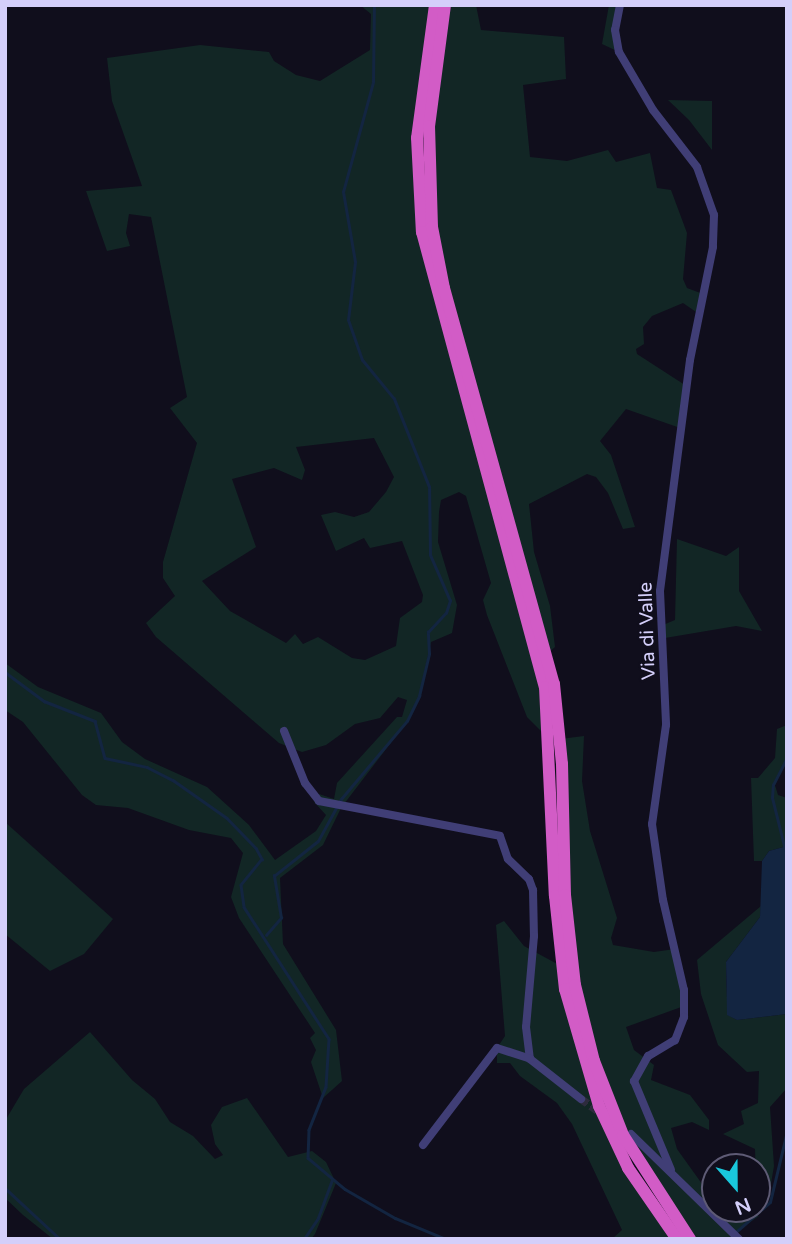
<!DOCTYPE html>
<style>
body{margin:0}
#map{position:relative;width:792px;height:1244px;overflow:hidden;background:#100e1c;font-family:"Varela Round",sans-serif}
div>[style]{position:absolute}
.green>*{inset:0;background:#122625}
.water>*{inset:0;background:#132541}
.stream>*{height:2.5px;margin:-1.25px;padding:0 1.25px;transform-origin:1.25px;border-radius:1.25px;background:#132541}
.minor-tunnel>*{height:8px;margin-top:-4px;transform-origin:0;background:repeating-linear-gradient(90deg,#2d2b3d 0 8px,transparent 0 12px)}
.minor>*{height:8px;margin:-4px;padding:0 4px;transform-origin:4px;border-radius:4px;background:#403e76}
.trunk>*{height:12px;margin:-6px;padding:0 6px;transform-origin:6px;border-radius:6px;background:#d25cc6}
span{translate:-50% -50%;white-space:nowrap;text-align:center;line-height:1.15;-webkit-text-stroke:5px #100e1c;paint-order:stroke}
.street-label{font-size:19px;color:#d4cffa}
.frame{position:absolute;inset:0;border:7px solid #d4cffa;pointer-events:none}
.north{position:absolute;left:701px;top:1153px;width:70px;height:70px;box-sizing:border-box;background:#100e1c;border:2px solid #5e5b75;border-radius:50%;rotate:159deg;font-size:19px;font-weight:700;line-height:28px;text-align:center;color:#d4cffa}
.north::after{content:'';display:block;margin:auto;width:24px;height:32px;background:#19c8dc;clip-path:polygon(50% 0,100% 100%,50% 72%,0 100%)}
</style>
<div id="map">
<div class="green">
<i style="clip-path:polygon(evenodd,360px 5px,435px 5px,417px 180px,506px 533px,550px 740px,527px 717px,487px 615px,483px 600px,491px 583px,466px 496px,459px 492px,441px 500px,439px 512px,438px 542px,457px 605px,452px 633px,431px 642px,419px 696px,409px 719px,341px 808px,323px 845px,280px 878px,283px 944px,336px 1030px,342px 1081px,323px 1098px,311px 1062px,316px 1050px,310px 1038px,315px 1033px,239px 918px,231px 897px,243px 853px,231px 838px,189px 830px,128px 808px,96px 805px,82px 795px,23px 722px,5px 710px,5px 663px,38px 687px,101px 713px,122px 742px,145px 759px,207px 787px,249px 825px,275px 860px,316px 831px,326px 815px,314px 802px,316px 798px,319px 794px,334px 799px,337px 783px,397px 717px,402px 717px,407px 700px,398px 697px,380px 718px,355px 724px,326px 745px,302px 752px,279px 743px,156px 637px,146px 623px,175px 596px,163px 578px,163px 562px,197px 443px,170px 408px,187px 397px,151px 217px,129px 214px,126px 233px,130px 246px,107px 251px,86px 191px,142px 186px,112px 101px,107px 58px,200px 45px,269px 52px,274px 61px,296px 75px,320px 81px,370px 50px,371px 14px,360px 5px,374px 438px,394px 477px,386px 492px,369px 512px,354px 517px,335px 512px,321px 515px,336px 551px,364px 538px,370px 548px,402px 541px,423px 595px,422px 602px,400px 618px,396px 646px,365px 660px,352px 658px,318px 637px,303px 644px,295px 634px,286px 643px,230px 611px,202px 581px,256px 547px,232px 479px,274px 468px,302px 480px,305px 470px,296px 447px,374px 438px)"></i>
<i style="clip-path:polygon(445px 5px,476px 5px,481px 30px,564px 37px,566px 79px,523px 85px,530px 157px,567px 161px,608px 150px,616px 162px,650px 153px,657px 188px,671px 190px,687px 233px,683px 279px,687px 288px,703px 294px,699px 314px,683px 303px,652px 316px,643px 327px,644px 344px,636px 349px,637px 354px,688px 387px,683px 429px,626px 409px,600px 441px,611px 455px,635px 527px,623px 529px,608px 493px,596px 477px,587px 474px,529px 504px,534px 552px,550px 606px,555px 647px,547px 654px,470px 384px,429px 199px)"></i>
<i style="clip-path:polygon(609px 5px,620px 5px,615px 30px,619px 52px,602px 44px)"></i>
<i style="clip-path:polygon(668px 100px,712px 101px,712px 150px,689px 120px)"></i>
<i style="clip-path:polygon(677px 539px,726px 556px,739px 547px,739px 591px,762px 631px,736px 626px,665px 638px,663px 625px,675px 620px)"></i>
<i style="clip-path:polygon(787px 725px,787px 757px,774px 782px,778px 795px,787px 798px,787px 846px,769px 851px,762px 861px,754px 861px,751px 778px,758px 778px,775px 758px,777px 729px)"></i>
<i style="clip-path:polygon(584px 736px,582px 781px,590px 831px,617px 918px,611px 938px,613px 945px,654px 952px,675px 949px,684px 1006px,626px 1027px,634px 1050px,654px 1065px,651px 1080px,690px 1095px,709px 1120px,709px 1130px,692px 1122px,671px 1128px,677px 1149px,715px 1202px,715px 1209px,727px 1214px,733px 1209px,755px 1209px,751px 1214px,759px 1216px,734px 1233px,739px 1239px,690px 1239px,623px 1135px,575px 985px,560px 739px)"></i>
<i style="clip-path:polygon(5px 822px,113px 919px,84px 954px,50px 971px,5px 934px)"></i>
<i style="clip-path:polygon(761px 906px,760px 917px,726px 962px,726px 979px,728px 1015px,737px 1020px,787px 1014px,787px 1088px,770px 1107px,774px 1166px,769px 1195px,757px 1207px,755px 1149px,723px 1134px,744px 1124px,741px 1111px,758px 1103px,759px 1071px,747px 1072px,718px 1045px,701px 994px,697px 960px)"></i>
<i style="clip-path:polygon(504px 921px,524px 946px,561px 966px,614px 1140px,677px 1239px,612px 1239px,622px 1230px,572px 1124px,557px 1103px,520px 1076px,510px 1063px,497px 1063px,497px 1048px,505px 1036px,496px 925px)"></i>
<i style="clip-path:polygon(90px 1032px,132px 1080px,155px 1099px,170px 1122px,193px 1136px,215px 1159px,223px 1155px,215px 1144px,211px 1125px,222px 1107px,247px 1098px,288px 1157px,312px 1151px,326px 1162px,336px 1183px,315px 1234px,311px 1239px,53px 1239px,23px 1215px,5px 1198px,5px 1121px,24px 1089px)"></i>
</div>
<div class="water">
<i style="clip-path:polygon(787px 846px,787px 1014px,737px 1020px,727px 1015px,726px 962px,760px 917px,762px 861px,769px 851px)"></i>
</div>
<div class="stream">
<i style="left:5px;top:672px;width:49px;rotate:36.6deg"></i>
<i style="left:44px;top:701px;width:55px;rotate:21.4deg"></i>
<i style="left:95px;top:721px;width:38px;rotate:75deg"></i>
<i style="left:105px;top:758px;width:43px;rotate:12.1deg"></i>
<i style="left:147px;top:767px;width:29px;rotate:27deg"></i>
<i style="left:173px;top:780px;width:66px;rotate:35.1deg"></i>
<i style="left:227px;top:818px;width:42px;rotate:46deg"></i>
<i style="left:256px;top:848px;width:13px;rotate:61deg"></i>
<i style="left:262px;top:859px;width:33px;rotate:129deg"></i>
<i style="left:241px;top:885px;width:22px;rotate:82deg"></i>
<i style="left:244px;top:907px;width:157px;rotate:57.2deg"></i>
<i style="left:329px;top:1039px;width:48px;rotate:93.6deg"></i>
<i style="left:326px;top:1087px;width:46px;rotate:111.6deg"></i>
<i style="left:309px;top:1130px;width:28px;rotate:92deg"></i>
<i style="left:308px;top:1158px;width:48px;rotate:40deg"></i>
<i style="left:345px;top:1189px;width:58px;rotate:30.1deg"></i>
<i style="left:395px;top:1218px;width:55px;rotate:22.4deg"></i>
<i style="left:785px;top:850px;width:54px;rotate:-104deg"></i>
<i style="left:772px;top:798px;width:13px;rotate:-86deg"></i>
<i style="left:773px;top:785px;width:31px;rotate:-63deg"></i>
<i style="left:266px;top:935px;width:23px;rotate:-49deg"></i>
<i style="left:281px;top:918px;width:43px;rotate:-99.5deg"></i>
<i style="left:274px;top:876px;width:56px;rotate:-38.5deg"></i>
<i style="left:318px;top:841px;width:48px;rotate:-61.3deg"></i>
<i style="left:341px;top:799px;width:102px;rotate:-49.8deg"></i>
<i style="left:407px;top:721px;width:28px;rotate:-64deg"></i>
<i style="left:419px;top:696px;width:43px;rotate:-76.6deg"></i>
<i style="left:429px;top:654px;width:22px;rotate:-93deg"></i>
<i style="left:428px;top:632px;width:26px;rotate:-47deg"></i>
<i style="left:446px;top:613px;width:13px;rotate:-72deg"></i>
<i style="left:450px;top:601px;width:50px;rotate:-113.5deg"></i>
<i style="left:430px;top:555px;width:68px;rotate:-90.8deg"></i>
<i style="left:429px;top:487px;width:95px;rotate:-111.7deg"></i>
<i style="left:394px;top:399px;width:50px;rotate:-129.4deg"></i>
<i style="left:362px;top:360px;width:42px;rotate:-109.3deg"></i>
<i style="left:348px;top:320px;width:58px;rotate:-83.1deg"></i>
<i style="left:355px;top:262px;width:71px;rotate:-99.7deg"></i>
<i style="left:343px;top:192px;width:114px;rotate:-74.7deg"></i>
<i style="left:373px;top:82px;width:77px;rotate:-89.3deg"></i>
<i style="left:5px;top:1188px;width:75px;rotate:42.8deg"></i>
<i style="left:736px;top:1232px;width:45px;rotate:-41.4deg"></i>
<i style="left:770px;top:1202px;width:73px;rotate:-76.5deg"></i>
<i style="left:304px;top:1239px;width:25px;rotate:-56deg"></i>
<i style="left:318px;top:1218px;width:40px;rotate:-69.8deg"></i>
</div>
<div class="minor-tunnel">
<i style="left:581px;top:1099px;width:24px;rotate:36deg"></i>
</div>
<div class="minor">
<i style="left:620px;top:5px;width:25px;rotate:101deg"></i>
<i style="left:615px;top:30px;width:22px;rotate:80deg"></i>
<i style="left:619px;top:52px;width:67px;rotate:59.6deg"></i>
<i style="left:653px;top:110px;width:72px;rotate:52.3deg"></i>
<i style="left:697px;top:167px;width:51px;rotate:70.5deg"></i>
<i style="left:714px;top:215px;width:32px;rotate:92deg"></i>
<i style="left:713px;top:247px;width:115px;rotate:101.5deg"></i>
<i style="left:690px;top:360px;width:233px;rotate:97.4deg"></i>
<i style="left:660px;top:591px;width:134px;rotate:87.4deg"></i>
<i style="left:666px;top:725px;width:100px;rotate:98deg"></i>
<i style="left:652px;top:824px;width:77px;rotate:81.8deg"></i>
<i style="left:663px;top:900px;width:92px;rotate:76.9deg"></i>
<i style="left:684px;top:990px;width:27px;rotate:90deg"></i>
<i style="left:684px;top:1017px;width:25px;rotate:111deg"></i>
<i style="left:675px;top:1040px;width:31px;rotate:149deg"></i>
<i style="left:648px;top:1056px;width:29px;rotate:119deg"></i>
<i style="left:634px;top:1081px;width:96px;rotate:67.4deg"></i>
<i style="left:284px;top:731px;width:56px;rotate:68deg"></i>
<i style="left:305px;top:783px;width:23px;rotate:52deg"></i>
<i style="left:319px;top:801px;width:184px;rotate:10.9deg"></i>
<i style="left:500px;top:836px;width:24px;rotate:71deg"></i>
<i style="left:508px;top:859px;width:29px;rotate:44deg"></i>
<i style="left:529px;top:879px;width:12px;rotate:70deg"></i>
<i style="left:533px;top:890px;width:46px;rotate:88.8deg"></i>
<i style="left:534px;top:936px;width:91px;rotate:95deg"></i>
<i style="left:526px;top:1027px;width:32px;rotate:83deg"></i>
<i style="left:530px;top:1059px;width:65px;rotate:38.1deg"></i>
<i style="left:631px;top:1134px;width:151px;rotate:44.2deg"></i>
<i style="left:423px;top:1145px;width:122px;rotate:-52.7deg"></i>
<i style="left:497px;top:1048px;width:35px;rotate:18deg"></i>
</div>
<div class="trunk">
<i style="left:435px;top:5px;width:134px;rotate:97.7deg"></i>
<i style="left:417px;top:138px;width:94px;rotate:87deg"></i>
<i style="left:422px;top:232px;width:471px;rotate:74.9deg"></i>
<i style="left:545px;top:687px;width:209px;rotate:87.3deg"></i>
<i style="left:555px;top:896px;width:94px;rotate:83.9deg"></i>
<i style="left:565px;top:989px;width:122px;rotate:73.8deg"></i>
<i style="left:599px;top:1106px;width:68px;rotate:64.9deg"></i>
<i style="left:628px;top:1168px;width:86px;rotate:55.4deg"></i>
<i style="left:445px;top:5px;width:122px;rotate:97.5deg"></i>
<i style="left:429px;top:126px;width:101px;rotate:88.3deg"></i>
<i style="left:432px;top:227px;width:62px;rotate:78.9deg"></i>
<i style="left:444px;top:288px;width:411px;rotate:74.5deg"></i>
<i style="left:554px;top:684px;width:80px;rotate:84.3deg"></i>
<i style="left:562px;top:764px;width:131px;rotate:88.7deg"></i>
<i style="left:565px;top:895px;width:91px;rotate:83.7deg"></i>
<i style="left:575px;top:985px;width:78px;rotate:76deg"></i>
<i style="left:594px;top:1061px;width:79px;rotate:68.6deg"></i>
<i style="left:623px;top:1135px;width:124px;rotate:57.2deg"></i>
</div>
<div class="street-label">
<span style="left:648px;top:631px;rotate:-92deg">Via di Valle</span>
</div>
<div class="frame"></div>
<div class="north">N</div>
</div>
